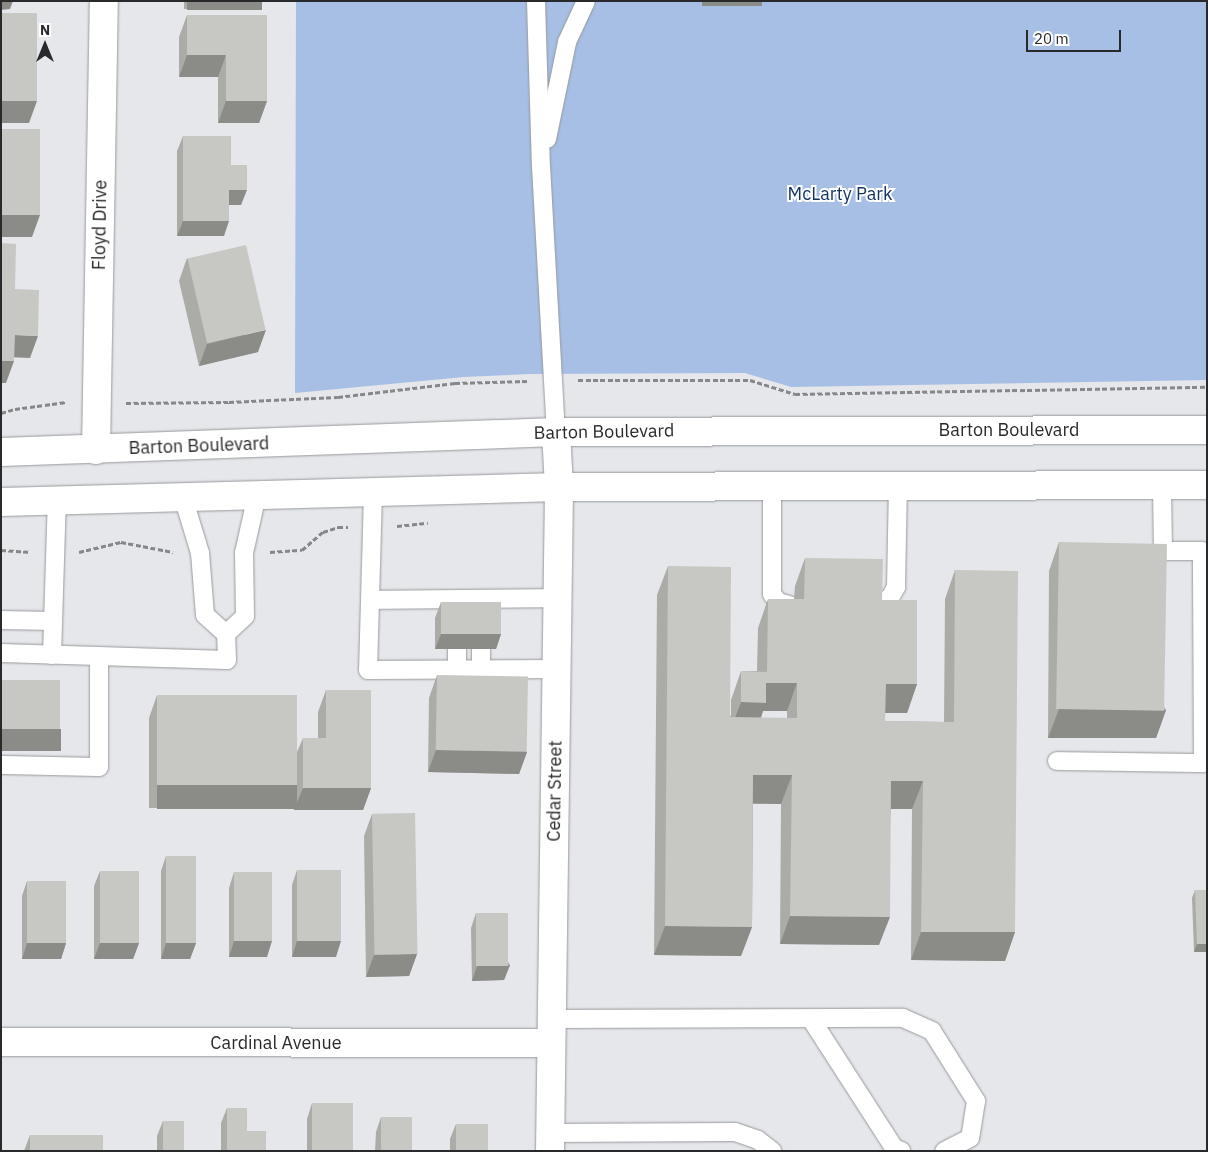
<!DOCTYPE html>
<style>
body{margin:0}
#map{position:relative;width:1208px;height:1152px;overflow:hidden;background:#e5e7ea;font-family:"IBM Plex Sans",sans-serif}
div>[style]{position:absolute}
.green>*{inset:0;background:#a7bfe4}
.path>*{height:3px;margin-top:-1.5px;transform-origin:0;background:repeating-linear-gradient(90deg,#858789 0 5px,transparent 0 7.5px)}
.roads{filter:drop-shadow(0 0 1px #97999c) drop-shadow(0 0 1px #97999c)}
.service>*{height:18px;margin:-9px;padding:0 9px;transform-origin:9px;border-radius:9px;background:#fff}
.minor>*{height:28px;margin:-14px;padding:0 14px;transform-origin:14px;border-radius:14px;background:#fff}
.secondary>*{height:28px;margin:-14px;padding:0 14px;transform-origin:14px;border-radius:14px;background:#fff}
.wall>*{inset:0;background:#ababa8;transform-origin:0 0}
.shaded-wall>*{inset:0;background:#8b8b88;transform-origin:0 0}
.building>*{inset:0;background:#c7c7c3;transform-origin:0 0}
span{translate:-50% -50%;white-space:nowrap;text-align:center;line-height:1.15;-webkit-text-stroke:4px #fff;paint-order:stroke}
.park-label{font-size:18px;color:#133363}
.street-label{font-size:18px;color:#28292a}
.frame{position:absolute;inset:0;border:2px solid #28292a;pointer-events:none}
.north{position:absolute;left:20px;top:20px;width:50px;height:50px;-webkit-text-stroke:4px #fff;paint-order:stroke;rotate:0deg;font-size:14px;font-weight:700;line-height:20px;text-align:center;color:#28292a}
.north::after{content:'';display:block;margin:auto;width:18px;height:22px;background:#28292a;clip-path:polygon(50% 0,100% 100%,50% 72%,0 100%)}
.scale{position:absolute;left:1026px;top:30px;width:95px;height:22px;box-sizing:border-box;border:2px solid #28292a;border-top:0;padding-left:6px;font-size:15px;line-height:18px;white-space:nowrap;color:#28292a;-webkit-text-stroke:4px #fff;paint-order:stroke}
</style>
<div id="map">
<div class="green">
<i style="clip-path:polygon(296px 1px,1207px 1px,1207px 380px,791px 387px,745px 373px,529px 374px,464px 377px,295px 393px)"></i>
</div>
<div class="path">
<i style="left:578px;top:380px;width:172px"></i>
<i style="left:750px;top:380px;width:47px;rotate:17.3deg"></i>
<i style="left:795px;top:394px;width:412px;rotate:-1deg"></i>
<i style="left:126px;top:403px;width:103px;rotate:-0.6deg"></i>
<i style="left:229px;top:402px;width:109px;rotate:-2.6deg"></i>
<i style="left:338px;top:397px;width:118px;rotate:-6.8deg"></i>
<i style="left:455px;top:383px;width:74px;rotate:-1.5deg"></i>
<i style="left:1px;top:413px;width:15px;rotate:-16deg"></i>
<i style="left:15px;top:409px;width:52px;rotate:-7.7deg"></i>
<i style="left:397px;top:526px;width:31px;rotate:-6deg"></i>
<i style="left:1px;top:550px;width:30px;rotate:4deg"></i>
<i style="left:79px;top:552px;width:43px;rotate:-13.4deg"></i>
<i style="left:121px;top:542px;width:53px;rotate:10.9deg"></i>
<i style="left:270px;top:552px;width:32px;rotate:-4deg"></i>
<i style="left:302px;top:550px;width:28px;rotate:-41deg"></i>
<i style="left:323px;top:532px;width:16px;rotate:-18deg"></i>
<i style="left:338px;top:527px;width:10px"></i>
</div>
<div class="roads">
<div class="service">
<i style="left:536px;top:1px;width:165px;rotate:88.3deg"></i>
<i style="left:541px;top:166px;width:266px;rotate:86.8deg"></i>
<i style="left:547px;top:139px;width:99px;rotate:-78.3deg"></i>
<i style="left:567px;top:42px;width:45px;rotate:-65.1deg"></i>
<i style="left:772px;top:487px;width:107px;rotate:90deg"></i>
<i style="left:772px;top:594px;width:10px;rotate:53deg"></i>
<i style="left:778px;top:602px;width:18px;rotate:16deg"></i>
<i style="left:373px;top:493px;width:177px;rotate:91.6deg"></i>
<i style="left:368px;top:670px;width:188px;rotate:-0.3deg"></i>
<i style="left:183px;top:497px;width:59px;rotate:73.1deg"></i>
<i style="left:200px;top:553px;width:62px;rotate:85.4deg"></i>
<i style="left:205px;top:615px;width:28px;rotate:42deg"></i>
<i style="left:370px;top:600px;width:188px;rotate:-0.6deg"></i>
<i style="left:872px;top:607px;width:20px;rotate:-27deg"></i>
<i style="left:890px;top:598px;width:13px;rotate:-61deg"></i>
<i style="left:896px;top:587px;width:101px;rotate:-88.9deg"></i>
<i style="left:1px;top:620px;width:52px;rotate:1.1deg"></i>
<i style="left:457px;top:649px;width:20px;rotate:90deg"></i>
<i style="left:481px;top:649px;width:20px;rotate:90deg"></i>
<i style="left:1px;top:653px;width:226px;rotate:1.8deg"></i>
<i style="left:227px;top:660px;width:26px;rotate:-92deg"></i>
<i style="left:226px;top:634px;width:26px;rotate:-43deg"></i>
<i style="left:245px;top:616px;width:63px;rotate:-90.9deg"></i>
<i style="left:244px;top:553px;width:59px;rotate:-77.4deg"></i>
<i style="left:52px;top:655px;width:155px;rotate:-88.2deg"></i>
<i style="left:1057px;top:761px;width:146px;rotate:0.8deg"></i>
<i style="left:1203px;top:763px;width:212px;rotate:-90.3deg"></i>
<i style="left:1202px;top:551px;width:39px;rotate:180deg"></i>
<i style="left:1163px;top:551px;width:66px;rotate:-90.9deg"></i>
<i style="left:1px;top:765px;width:98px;rotate:1.2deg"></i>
<i style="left:99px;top:767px;width:111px;rotate:-90deg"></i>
<i style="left:551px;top:1019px;width:352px;rotate:-0.2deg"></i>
<i style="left:903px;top:1018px;width:32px;rotate:24deg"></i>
<i style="left:932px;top:1031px;width:83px;rotate:57.8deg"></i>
<i style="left:976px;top:1101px;width:37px;rotate:99deg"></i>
<i style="left:970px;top:1138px;width:29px;rotate:153deg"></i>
<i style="left:811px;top:1019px;width:153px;rotate:57.2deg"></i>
<i style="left:894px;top:1148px;width:8px;rotate:23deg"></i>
<i style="left:550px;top:1133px;width:185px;rotate:-0.3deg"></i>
<i style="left:735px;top:1132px;width:24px;rotate:19deg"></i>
<i style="left:758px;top:1140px;width:18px;rotate:38deg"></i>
</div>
<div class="minor">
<i style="left:96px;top:450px;width:449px;rotate:-89deg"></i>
<i style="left:1px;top:1042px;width:550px;rotate:0.1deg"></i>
<i style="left:550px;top:1151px;width:664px;rotate:-89.22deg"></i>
<i style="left:559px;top:487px;width:55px;rotate:-93.1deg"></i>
</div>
<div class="secondary">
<i style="left:1px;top:452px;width:555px;rotate:-2.06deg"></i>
<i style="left:556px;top:432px;width:651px;rotate:-0.18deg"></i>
<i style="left:1px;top:502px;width:558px;rotate:-1.54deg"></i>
<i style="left:559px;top:487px;width:648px;rotate:-0.18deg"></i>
</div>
</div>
<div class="wall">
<i style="left:184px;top:1px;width:78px;height:8px"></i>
<i style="clip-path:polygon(187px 15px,267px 101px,259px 123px,218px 123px,218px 77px,179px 77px,179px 37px)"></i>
<i style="clip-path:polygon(183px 136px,231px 165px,241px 205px,229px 205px,224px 236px,177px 236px,177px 151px)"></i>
<i style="clip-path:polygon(187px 258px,258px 352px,199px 366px,179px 281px)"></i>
<i style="clip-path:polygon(1059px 542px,1166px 710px,1156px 738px,1048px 738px,1049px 571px)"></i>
<i style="clip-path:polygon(evenodd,805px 558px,882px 600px,917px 684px,907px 713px,885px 713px,885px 721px,944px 722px,945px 599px,955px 570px,1015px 932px,1005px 961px,911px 960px,912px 809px,891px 809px,879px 945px,780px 944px,781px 804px,753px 804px,752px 927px,741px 956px,654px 955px,657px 595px,668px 566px,731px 717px,731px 700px,741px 671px,757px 671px,758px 628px,768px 599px,794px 599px,795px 586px,805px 558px,763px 711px,787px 711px,787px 718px,761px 718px,763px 711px)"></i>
<i style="clip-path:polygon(441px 602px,501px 634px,496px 649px,435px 649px,435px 618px)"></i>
<i style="clip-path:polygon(437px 675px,527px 752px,519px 774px,428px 772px,429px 698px)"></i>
<i style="clip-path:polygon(326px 690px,371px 788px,363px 810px,294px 810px,294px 794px,289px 808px,149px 808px,149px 718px,157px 695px,297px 752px,303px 738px,318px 738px,318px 712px)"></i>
<i style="clip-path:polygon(372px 814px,417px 954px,409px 976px,366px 977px,364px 836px)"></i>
<i style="clip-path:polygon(166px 856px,196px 943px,190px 959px,161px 959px,161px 871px)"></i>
<i style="clip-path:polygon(297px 870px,336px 957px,292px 957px,292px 885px)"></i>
<i style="clip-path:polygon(100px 871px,139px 943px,133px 959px,94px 959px,94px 886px)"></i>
<i style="clip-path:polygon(234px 872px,267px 957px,229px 957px,229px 888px)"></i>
<i style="clip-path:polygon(27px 881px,66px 943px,61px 959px,22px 959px,22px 896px)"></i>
<i style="clip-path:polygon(1195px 890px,1207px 952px,1194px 952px,1192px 898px)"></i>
<i style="clip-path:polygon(476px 913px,510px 965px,504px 980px,472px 981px,471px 928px)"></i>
<i style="clip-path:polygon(312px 1103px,353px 1151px,307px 1151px,307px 1119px)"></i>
<i style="clip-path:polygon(227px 1108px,247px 1131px,266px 1151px,221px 1151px,221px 1123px)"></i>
<i style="clip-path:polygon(381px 1117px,411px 1151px,375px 1151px,376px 1132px)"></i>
<i style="clip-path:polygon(163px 1121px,183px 1151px,157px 1151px,157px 1136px)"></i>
<i style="clip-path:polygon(456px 1124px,488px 1151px,450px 1151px,450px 1139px)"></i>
<i style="clip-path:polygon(30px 1135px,103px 1151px,24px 1151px)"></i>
</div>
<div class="shaded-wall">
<i style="clip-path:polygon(1px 1px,13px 1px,10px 9px,1px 10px)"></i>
<i style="left:187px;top:1px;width:75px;height:9px"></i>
<i style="left:702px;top:1px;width:60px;height:5px"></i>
<i style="clip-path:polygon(187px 55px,226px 55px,218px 77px,179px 77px)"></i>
<i style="clip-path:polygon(1px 101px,37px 101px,29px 123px,1px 123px)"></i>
<i style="clip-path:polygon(226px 101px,267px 101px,259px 123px,218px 123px)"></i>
<i style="clip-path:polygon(229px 190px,247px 190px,241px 205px,224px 205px)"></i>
<i style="clip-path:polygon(1px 215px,40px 215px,32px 237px,1px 237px)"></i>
<i style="clip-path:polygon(183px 221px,229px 221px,224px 236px,177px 236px)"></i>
<i style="clip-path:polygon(266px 330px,258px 352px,199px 366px,207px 344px)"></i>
<i style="clip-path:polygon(15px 335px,38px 336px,30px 358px,7px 357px)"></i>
<i style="clip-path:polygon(1px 361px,14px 361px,6px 383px,1px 383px)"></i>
<i style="clip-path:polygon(441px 634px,501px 634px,496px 649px,435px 649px)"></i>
<i style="clip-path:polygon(766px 683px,797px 683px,787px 711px,763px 711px,756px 731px,730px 731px,741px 702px)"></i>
<i style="clip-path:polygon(886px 684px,917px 684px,907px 713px,875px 713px)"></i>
<i style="clip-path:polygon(1059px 709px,1166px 710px,1156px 738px,1048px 738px)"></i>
<i style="left:1px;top:729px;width:60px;height:22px"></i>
<i style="clip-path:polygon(436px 750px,527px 752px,519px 774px,428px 772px)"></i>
<i style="clip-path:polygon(753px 775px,792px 775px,781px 804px,743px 803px)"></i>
<i style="clip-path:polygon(891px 781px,923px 781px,912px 809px,880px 809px)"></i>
<i style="left:157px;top:785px;width:140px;height:24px"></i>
<i style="clip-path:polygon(303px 788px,371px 788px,363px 810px,294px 810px)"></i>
<i style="clip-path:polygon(790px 916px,890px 917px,879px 945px,780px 944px)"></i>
<i style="clip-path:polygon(665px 926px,752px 927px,741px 956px,654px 955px)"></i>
<i style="clip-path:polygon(921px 932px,1015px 932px,1005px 961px,911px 960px)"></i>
<i style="clip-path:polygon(234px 941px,272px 941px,267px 957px,229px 957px)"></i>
<i style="clip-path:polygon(297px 941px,341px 941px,336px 957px,292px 957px)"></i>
<i style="clip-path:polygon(27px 943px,66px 943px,61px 959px,22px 959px)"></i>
<i style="clip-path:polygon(100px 943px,139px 943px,133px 959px,94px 959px)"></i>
<i style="clip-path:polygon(166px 943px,196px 943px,190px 959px,161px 959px)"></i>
<i style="clip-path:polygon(1197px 944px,1207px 944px,1207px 952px,1194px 952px)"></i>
<i style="clip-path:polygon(417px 954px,409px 976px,366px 977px,374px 955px)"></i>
<i style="clip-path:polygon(510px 965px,504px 980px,472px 981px,477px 966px)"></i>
</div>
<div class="building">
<i style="left:1px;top:13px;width:36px;height:88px"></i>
<i style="clip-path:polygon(187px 15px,267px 15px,267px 101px,226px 101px,226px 55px,187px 55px)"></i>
<i style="left:1px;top:129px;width:39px;height:86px"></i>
<i style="clip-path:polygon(183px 136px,231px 136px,231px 165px,247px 165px,247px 190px,229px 190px,229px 221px,183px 221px)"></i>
<i style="clip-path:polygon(1px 243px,16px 244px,15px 289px,39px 290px,38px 336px,15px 335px,14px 361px,1px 361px)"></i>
<i style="left:246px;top:245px;width:87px;height:60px;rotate:77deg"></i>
<i style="left:1059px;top:542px;width:108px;height:167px;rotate:1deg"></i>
<i style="clip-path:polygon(805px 558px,883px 559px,882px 600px,917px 600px,917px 684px,886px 684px,885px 721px,954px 722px,955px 570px,1018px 571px,1015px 932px,921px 932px,923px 781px,891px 781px,890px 917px,790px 916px,792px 775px,753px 775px,752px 927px,665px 926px,668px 566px,731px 567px,730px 717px,797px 718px,797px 683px,766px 683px,766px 703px,741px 702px,741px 671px,767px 672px,768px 599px,804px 599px)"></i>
<i style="left:441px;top:602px;width:60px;height:32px"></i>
<i style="left:437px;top:675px;width:91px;height:75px;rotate:1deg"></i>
<i style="left:1px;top:680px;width:59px;height:49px"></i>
<i style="clip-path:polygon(326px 690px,371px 690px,371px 788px,303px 788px,303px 738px,326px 738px)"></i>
<i style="left:157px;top:695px;width:140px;height:90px"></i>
<i style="left:415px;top:813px;width:141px;height:43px;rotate:89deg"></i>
<i style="left:166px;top:856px;width:30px;height:87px"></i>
<i style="left:297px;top:870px;width:44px;height:71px"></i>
<i style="left:100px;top:871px;width:39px;height:72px"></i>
<i style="left:234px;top:872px;width:38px;height:69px"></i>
<i style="left:27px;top:881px;width:39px;height:62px"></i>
<i style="clip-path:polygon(1195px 890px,1207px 890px,1207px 944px,1197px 944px)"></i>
<i style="left:476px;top:913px;width:32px;height:53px"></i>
<i style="left:312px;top:1103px;width:41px;height:48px"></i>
<i style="clip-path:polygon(227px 1108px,247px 1108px,247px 1131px,266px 1131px,266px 1151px,227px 1151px)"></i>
<i style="left:381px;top:1117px;width:31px;height:34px"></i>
<i style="left:163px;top:1121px;width:21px;height:30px"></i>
<i style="left:456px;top:1124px;width:32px;height:27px"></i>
<i style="left:30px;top:1135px;width:73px;height:16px"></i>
</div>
<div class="park-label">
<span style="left:840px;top:194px">McLarty Park</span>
</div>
<div class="street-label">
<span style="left:100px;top:225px;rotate:-89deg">Floyd Drive</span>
<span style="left:1009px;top:430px">Barton Boulevard</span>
<span style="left:604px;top:432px;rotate:-1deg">Barton Boulevard</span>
<span style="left:199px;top:446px;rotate:-2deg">Barton Boulevard</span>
<span style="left:555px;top:791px;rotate:-89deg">Cedar Street</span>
<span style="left:276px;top:1043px">Cardinal Avenue</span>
</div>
<div class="frame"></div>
<div class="north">N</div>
<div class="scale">20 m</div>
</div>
